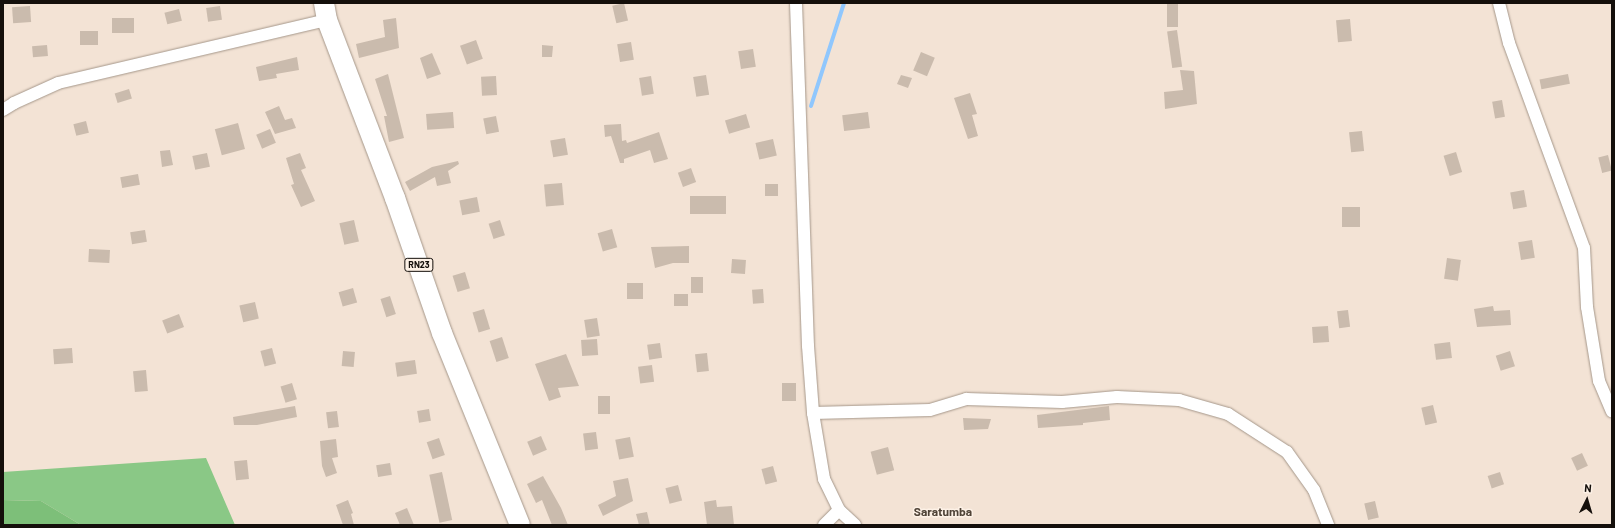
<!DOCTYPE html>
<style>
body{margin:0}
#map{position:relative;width:1615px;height:528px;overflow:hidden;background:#f3e3d5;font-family:Barlow,sans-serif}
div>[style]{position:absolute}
.green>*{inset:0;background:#8ac886}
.forest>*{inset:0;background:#7dbf79}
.stream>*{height:4px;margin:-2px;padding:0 2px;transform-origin:2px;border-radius:2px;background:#90c7fd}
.building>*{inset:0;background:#cabbad;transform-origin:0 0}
.roads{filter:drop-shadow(0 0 1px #a5978a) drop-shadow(0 0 1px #a5978a)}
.minor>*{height:12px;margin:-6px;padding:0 6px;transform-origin:6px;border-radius:6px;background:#fff}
.primary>*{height:20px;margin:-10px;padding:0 10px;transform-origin:10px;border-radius:10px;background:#fff}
span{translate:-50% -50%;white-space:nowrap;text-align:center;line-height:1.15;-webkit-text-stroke:3px #fdf1e6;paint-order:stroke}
.shield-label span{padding:1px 3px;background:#fdf1e6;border:1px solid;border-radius:3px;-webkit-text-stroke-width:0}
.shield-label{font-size:9px;color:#140f0b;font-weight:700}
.quarter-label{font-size:12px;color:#4f4337;font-weight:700}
.frame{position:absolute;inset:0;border:4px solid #140f0b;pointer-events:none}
.north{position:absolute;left:1567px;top:480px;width:40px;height:40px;-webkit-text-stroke:3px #fdf1e6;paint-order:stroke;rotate:5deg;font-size:11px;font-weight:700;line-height:16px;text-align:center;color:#140f0b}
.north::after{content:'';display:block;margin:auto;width:14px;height:18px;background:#140f0b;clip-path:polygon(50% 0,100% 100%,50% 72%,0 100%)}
</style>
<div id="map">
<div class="green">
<i style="clip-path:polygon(206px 458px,235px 525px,81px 525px,41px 501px,3px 500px,3px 472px)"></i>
</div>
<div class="forest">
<i style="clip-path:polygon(3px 500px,41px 501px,81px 525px,3px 525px)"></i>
</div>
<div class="stream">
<i style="left:811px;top:106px;width:108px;rotate:-72.2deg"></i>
</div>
<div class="building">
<i style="left:624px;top:3px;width:18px;height:12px;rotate:77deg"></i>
<i style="left:1167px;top:3px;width:11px;height:24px"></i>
<i style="left:30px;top:6px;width:16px;height:18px;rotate:86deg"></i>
<i style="left:220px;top:6px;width:14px;height:14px;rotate:82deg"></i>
<i style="left:179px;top:9px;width:12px;height:15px;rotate:76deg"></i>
<i style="left:112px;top:18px;width:22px;height:15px"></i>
<i style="clip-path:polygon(396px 18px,399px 48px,359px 58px,356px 44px,385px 37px,383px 20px)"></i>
<i style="left:1350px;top:19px;width:22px;height:14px;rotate:85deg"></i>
<i style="left:1177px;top:30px;width:37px;height:10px;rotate:82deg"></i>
<i style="left:80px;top:31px;width:18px;height:14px"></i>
<i style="left:476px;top:40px;width:20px;height:17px;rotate:70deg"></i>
<i style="left:631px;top:42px;width:18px;height:14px;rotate:81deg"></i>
<i style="left:47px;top:45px;width:11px;height:15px;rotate:85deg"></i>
<i style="clip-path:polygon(542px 45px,553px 46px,552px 57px,542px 57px)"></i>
<i style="left:753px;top:49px;width:18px;height:15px;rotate:81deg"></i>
<i style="left:921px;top:52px;width:15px;height:20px;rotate:23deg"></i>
<i style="clip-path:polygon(432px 53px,441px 74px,427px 79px,420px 58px)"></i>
<i style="clip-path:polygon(297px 57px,299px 70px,276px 74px,277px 78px,259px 81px,256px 67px)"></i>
<i style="clip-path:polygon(1180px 70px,1194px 71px,1197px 104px,1165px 109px,1164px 92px,1183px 90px)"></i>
<i style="clip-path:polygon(388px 74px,404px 138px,389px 142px,384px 116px,387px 116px,375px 79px)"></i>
<i style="left:1568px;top:74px;width:10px;height:29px;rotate:79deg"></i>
<i style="left:706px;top:75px;width:20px;height:13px;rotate:81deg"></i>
<i style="clip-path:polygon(901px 75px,912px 78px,908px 88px,897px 84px)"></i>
<i style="left:496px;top:76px;width:19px;height:15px;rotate:87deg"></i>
<i style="left:651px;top:76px;width:18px;height:12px;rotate:81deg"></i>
<i style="left:129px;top:89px;width:10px;height:15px;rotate:73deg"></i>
<i style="clip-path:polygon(970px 93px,977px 114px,972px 115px,978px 136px,968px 139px,954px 98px)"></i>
<i style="left:1502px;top:100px;width:17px;height:10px;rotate:80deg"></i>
<i style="clip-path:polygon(279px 106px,285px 120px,292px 118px,296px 128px,275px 134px,265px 112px)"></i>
<i style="left:453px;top:112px;width:16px;height:27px;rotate:86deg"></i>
<i style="left:868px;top:112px;width:16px;height:26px;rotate:83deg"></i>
<i style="left:746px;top:114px;width:14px;height:22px;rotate:73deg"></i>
<i style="left:496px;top:116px;width:16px;height:13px;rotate:79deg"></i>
<i style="left:86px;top:121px;width:12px;height:13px;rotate:76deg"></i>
<i style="left:238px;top:123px;width:27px;height:24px;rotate:75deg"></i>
<i style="clip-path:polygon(621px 124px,622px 141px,626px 140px,627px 143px,659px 132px,668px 159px,654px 163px,650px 150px,624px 159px,624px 163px,620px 163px,611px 136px,605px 137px,604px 125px)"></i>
<i style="left:270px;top:129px;width:15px;height:15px;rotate:67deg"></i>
<i style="left:1362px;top:131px;width:20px;height:13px;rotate:84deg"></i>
<i style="left:565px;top:138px;width:17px;height:15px;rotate:80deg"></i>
<i style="left:773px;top:139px;width:17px;height:18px;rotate:77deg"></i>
<i style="clip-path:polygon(170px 150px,173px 165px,162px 167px,160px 151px)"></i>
<i style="left:1456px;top:152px;width:21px;height:13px;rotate:73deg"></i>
<i style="left:207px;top:153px;width:14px;height:15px;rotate:78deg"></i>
<i style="clip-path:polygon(300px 153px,306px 168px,301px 170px,315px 201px,301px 207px,291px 185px,294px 184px,286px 158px)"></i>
<i style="left:1608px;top:155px;width:16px;height:10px;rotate:76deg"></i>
<i style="clip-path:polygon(458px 161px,459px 164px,448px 171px,451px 183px,437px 186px,435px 177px,410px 191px,405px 182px,432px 167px)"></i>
<i style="left:691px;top:168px;width:15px;height:14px;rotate:70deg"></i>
<i style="left:138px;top:174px;width:11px;height:18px;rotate:80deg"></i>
<i style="left:562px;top:183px;width:22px;height:18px;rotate:85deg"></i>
<i style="left:778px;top:184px;width:12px;height:13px;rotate:90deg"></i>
<i style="left:1524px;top:190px;width:17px;height:14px;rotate:80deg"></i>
<i style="left:690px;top:196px;width:36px;height:18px"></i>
<i style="left:477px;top:197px;width:15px;height:18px;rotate:79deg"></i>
<i style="left:1342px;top:207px;width:18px;height:20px"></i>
<i style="left:354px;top:220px;width:22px;height:15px;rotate:77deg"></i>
<i style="left:500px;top:220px;width:16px;height:12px;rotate:72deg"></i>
<i style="left:612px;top:229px;width:19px;height:15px;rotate:74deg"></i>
<i style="left:145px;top:230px;width:12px;height:15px;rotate:81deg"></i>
<i style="left:1532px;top:240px;width:18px;height:14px;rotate:81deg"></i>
<i style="clip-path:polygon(689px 246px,689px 263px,673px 263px,655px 268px,651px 247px)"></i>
<i style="left:89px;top:249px;width:21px;height:13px;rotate:3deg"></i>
<i style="left:1447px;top:258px;width:14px;height:21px;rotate:8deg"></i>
<i style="left:732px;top:259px;width:14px;height:14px;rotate:4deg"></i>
<i style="left:465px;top:272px;width:17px;height:13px;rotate:73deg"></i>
<i style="left:691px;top:277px;width:12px;height:16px"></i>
<i style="left:627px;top:283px;width:16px;height:16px"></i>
<i style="left:353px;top:288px;width:15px;height:15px;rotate:74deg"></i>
<i style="left:763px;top:289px;width:14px;height:11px;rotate:86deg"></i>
<i style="left:674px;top:294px;width:14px;height:12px"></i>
<i style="left:390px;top:296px;width:19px;height:10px;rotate:72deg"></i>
<i style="left:255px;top:302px;width:17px;height:16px;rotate:77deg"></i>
<i style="clip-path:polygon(1493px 306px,1494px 311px,1510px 310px,1511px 325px,1477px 327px,1474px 309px)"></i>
<i style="left:484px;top:309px;width:21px;height:12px;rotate:73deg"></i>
<i style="left:1348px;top:310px;width:17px;height:11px;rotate:83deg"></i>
<i style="left:179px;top:314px;width:14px;height:18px;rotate:69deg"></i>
<i style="left:597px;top:318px;width:18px;height:13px;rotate:81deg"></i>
<i style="left:1328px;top:326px;width:16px;height:16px;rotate:86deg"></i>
<i style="left:502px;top:337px;width:22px;height:13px;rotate:72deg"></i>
<i style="left:597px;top:339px;width:16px;height:16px;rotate:86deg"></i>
<i style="left:1450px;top:342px;width:16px;height:16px;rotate:83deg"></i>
<i style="left:660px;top:343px;width:15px;height:13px;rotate:82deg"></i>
<i style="left:72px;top:348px;width:15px;height:19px;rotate:86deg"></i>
<i style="left:272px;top:348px;width:16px;height:12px;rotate:75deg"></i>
<i style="left:343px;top:351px;width:12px;height:15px;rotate:5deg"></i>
<i style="left:1510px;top:351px;width:16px;height:15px;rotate:72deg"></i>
<i style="left:707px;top:353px;width:18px;height:12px;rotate:84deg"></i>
<i style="clip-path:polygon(566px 354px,579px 386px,558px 388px,561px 397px,549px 401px,535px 364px)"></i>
<i style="left:415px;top:360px;width:14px;height:20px;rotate:82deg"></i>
<i style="left:652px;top:365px;width:17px;height:14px;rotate:83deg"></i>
<i style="left:146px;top:370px;width:21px;height:13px;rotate:85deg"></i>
<i style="left:292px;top:383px;width:17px;height:12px;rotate:73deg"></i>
<i style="left:782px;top:383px;width:14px;height:18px"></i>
<i style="left:598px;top:396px;width:12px;height:18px"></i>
<i style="left:1433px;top:405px;width:18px;height:12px;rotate:77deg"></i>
<i style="clip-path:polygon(295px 406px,297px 417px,257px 425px,234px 425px,233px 417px)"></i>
<i style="clip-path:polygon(1109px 406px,1110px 420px,1083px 423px,1083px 425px,1038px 428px,1037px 415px)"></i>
<i style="left:429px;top:409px;width:12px;height:12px;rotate:81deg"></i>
<i style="left:337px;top:411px;width:16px;height:11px;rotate:83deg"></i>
<i style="clip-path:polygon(963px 418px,991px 419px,988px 429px,964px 430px)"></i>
<i style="left:596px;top:432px;width:17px;height:13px;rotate:83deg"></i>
<i style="left:541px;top:436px;width:15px;height:15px;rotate:67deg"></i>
<i style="left:630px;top:437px;width:20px;height:15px;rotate:79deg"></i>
<i style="left:439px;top:438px;width:18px;height:13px;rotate:71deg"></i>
<i style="clip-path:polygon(336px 439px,338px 457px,332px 458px,337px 473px,326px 477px,322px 466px,320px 441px)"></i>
<i style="left:888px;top:447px;width:24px;height:18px;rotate:75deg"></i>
<i style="left:1582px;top:453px;width:14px;height:12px;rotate:65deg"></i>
<i style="left:247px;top:460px;width:19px;height:13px;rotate:84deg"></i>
<i style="left:390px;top:463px;width:12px;height:14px;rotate:81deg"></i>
<i style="left:773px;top:466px;width:16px;height:12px;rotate:75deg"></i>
<i style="left:442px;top:472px;width:49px;height:13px;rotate:78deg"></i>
<i style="left:1500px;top:472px;width:13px;height:13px;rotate:72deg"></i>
<i style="clip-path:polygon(543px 476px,561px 508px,568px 525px,552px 525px,542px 500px,536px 503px,527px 484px)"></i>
<i style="clip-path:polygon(628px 478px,633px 501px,603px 516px,598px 505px,616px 496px,613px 481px)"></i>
<i style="left:678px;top:485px;width:16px;height:13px;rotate:75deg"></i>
<i style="clip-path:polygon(348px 500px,353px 513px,351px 514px,354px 525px,343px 525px,336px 505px)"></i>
<i style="clip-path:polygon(716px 500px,717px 507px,732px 506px,734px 525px,707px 525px,704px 502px)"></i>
<i style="left:1375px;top:501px;width:17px;height:11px;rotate:77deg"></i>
<i style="clip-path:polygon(407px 508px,414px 525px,400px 525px,395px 513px)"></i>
<i style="clip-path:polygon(647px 512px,650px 525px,639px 525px,636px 514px)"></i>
</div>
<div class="roads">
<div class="minor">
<i style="left:796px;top:3px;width:343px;rotate:88deg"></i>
<i style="left:808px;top:346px;width:67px;rotate:85.7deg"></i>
<i style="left:813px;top:413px;width:67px;rotate:80.5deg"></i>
<i style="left:824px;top:479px;width:34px;rotate:64deg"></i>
<i style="left:1499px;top:3px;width:41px;rotate:76deg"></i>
<i style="left:1509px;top:43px;width:218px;rotate:69.9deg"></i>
<i style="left:1584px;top:248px;width:59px;rotate:87.1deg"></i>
<i style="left:1587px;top:307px;width:75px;rotate:80.8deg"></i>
<i style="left:1599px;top:381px;width:33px;rotate:67deg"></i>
<i style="left:3px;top:110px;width:13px;rotate:-32deg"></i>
<i style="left:14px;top:103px;width:48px;rotate:-24.4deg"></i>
<i style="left:58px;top:83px;width:276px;rotate:-13.2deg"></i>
<i style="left:813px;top:413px;width:117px;rotate:-1.5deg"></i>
<i style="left:930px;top:410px;width:38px;rotate:-17deg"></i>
<i style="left:966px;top:399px;width:96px;rotate:1.8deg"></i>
<i style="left:1062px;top:402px;width:55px;rotate:-5.2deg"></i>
<i style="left:1117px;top:397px;width:62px;rotate:2.8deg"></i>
<i style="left:1179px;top:400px;width:51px;rotate:15.9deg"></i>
<i style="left:1228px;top:414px;width:70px;rotate:32.8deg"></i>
<i style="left:1287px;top:452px;width:47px;rotate:54.6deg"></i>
<i style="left:1314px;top:490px;width:38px;rotate:68deg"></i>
<i style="left:824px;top:525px;width:21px;rotate:-45deg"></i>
<i style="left:839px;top:510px;width:22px;rotate:43deg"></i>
</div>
<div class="primary">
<i style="left:324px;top:3px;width:17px;rotate:80deg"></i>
<i style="left:327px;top:20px;width:191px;rotate:69.1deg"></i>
<i style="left:395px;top:198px;width:143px;rotate:70.8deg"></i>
<i style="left:442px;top:333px;width:207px;rotate:67.9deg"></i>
</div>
</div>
<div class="shield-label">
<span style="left:419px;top:265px">RN23</span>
</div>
<div class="quarter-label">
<span style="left:943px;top:512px">Saratumba</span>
</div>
<div class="frame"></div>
<div class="north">N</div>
</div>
